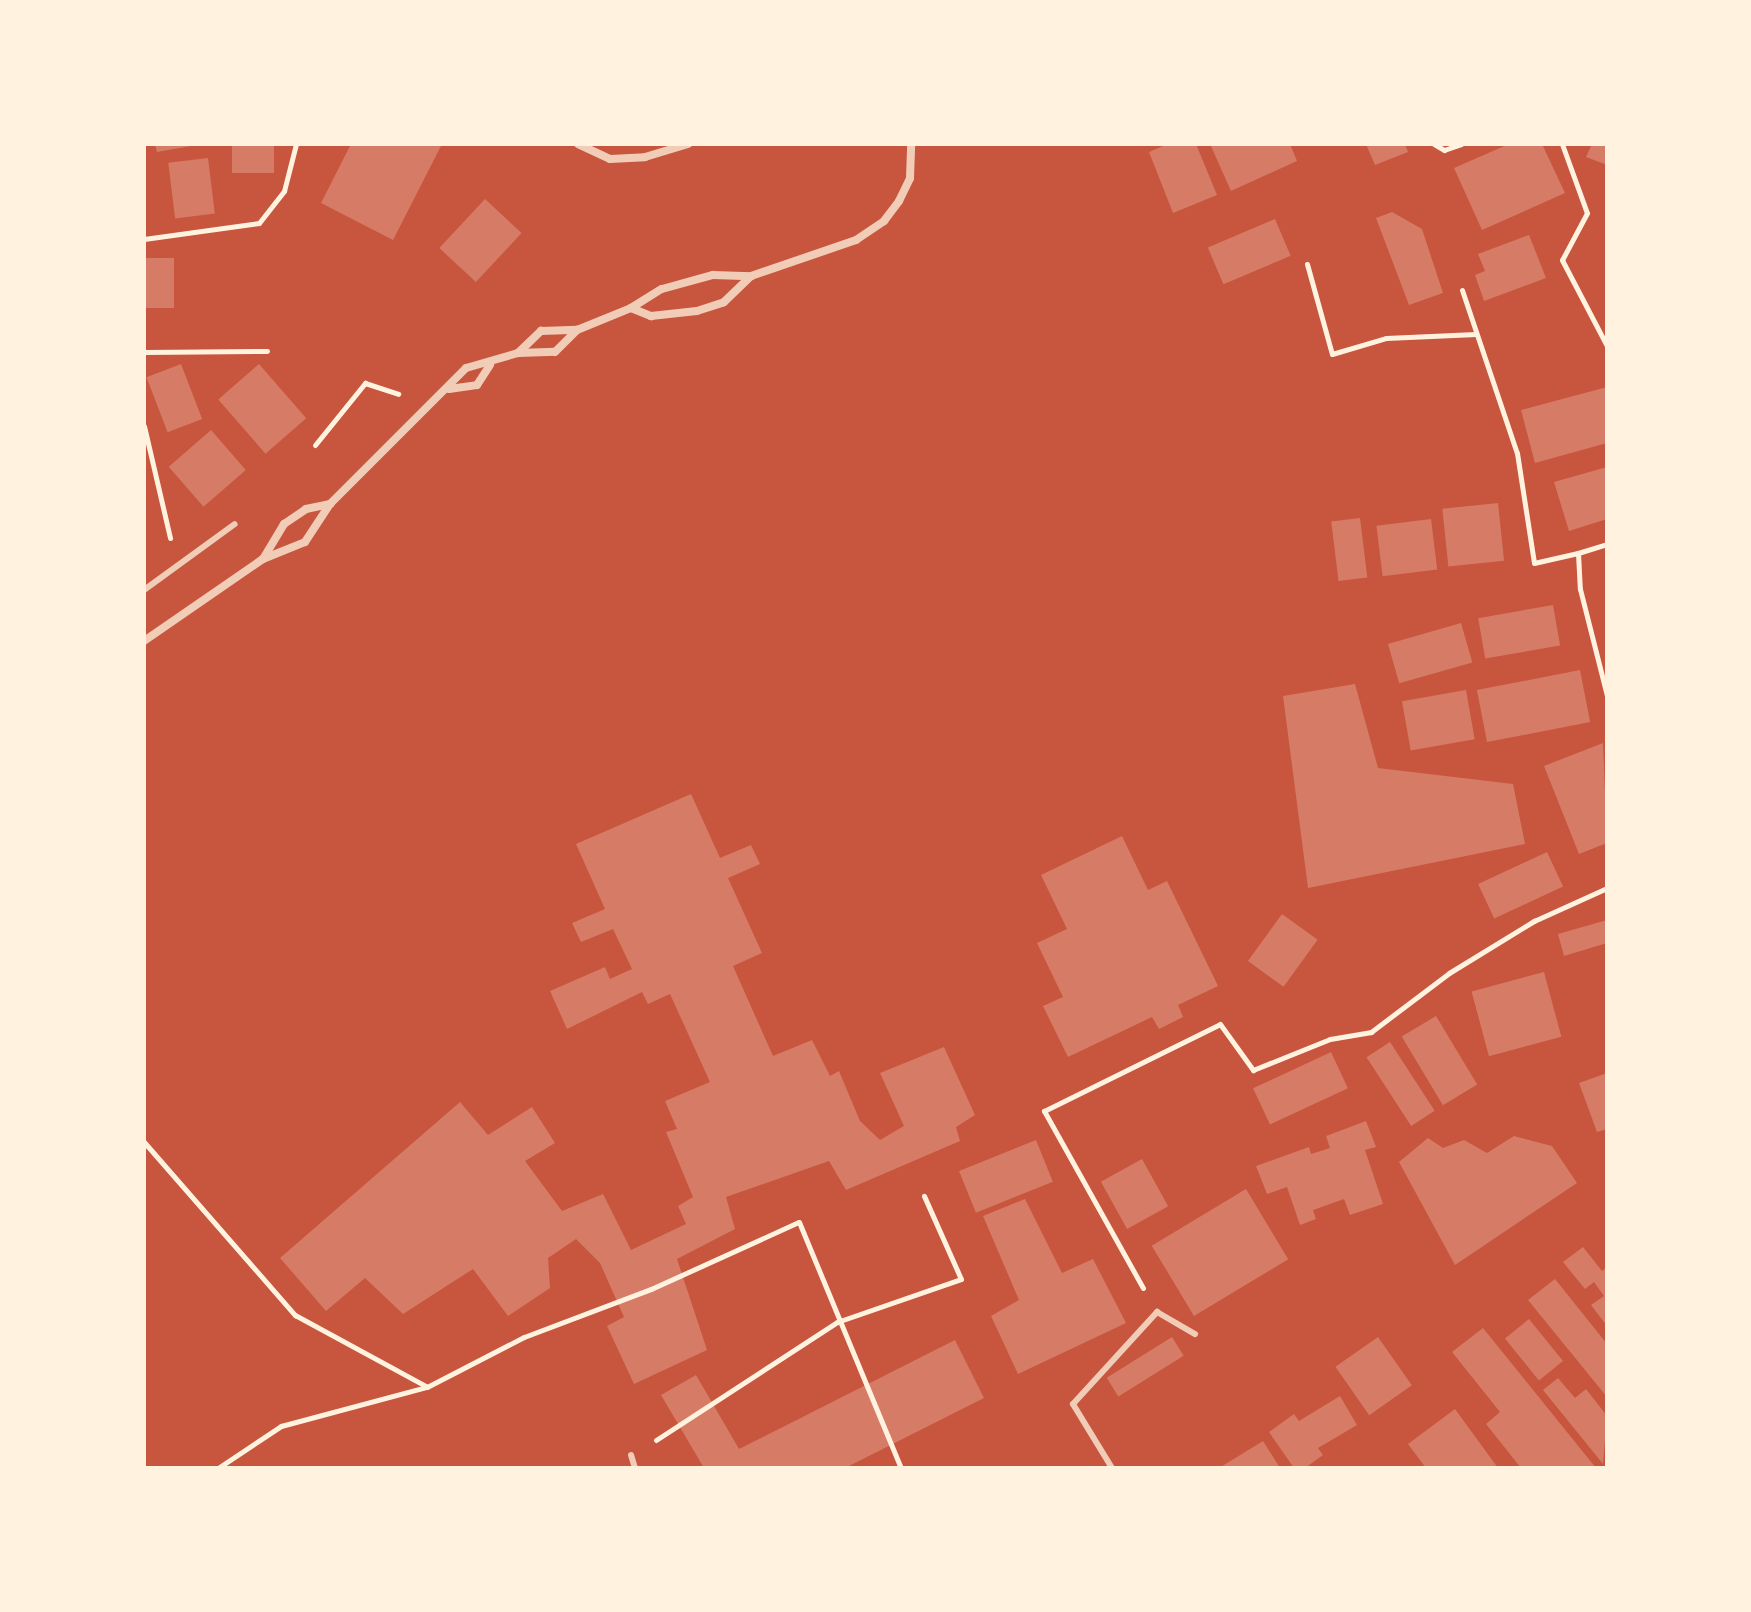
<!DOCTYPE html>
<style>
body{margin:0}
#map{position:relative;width:1751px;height:1612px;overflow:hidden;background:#c8553d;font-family:Lato,sans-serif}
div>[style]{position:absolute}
.building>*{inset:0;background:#d67c66;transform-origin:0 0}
.path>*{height:5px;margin:-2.5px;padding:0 2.5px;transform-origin:2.5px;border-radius:2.5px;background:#fff3e0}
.service>*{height:6px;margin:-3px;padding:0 3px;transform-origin:3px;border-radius:3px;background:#f1ccb7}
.minor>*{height:8px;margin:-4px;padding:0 4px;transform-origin:4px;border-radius:4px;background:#f1ccb7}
span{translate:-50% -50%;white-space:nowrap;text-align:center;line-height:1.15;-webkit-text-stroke:8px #fff3e0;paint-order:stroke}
.frame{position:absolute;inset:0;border:146px solid #fff3e0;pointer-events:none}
</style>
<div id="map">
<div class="building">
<i style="clip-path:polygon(155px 144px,191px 144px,191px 146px,157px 152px)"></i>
<i style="left:232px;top:144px;width:42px;height:29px"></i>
<i style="clip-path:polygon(351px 144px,442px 144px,393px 240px,321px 203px)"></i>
<i style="clip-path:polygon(1168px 144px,1196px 144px,1217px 195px,1173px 213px,1149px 152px)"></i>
<i style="clip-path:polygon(1210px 144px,1290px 144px,1297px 161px,1231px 191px)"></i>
<i style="clip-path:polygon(1366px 144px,1405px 144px,1408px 152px,1375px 165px)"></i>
<i style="clip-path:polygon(1509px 144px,1542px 144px,1565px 193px,1482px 230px,1454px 168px)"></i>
<i style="clip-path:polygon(1592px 144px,1607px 144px,1607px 165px,1586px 157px)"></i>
<i style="left:208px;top:158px;width:56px;height:40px;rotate:83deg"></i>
<i style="left:485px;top:199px;width:50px;height:67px;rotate:43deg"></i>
<i style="clip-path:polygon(1392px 212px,1422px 229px,1443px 293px,1409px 305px,1376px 218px)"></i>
<i style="left:1275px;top:219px;width:40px;height:73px;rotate:67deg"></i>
<i style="clip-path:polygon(1529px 235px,1546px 278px,1484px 301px,1475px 275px,1485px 271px,1478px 254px)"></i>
<i style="left:144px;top:258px;width:30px;height:50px"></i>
<i style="left:181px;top:364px;width:59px;height:37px;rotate:69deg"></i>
<i style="left:259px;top:364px;width:72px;height:54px;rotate:49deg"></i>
<i style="clip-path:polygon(1607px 387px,1607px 443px,1535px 463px,1521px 410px)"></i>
<i style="left:211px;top:430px;width:53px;height:56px;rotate:49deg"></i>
<i style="clip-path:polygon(1607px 467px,1607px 519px,1569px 531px,1554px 482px)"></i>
<i style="left:1498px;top:503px;width:58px;height:56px;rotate:84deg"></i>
<i style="left:1360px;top:518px;width:60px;height:29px;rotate:83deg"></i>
<i style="left:1431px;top:519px;width:51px;height:55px;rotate:83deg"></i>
<i style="left:1553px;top:605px;width:41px;height:76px;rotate:80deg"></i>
<i style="left:1461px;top:623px;width:41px;height:76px;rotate:74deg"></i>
<i style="left:1580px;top:670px;width:53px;height:105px;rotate:79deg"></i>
<i style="clip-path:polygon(1355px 684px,1378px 768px,1513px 784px,1525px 844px,1308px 888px,1283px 696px)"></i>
<i style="left:1466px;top:690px;width:50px;height:65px;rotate:80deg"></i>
<i style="clip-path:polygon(1603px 743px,1607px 843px,1579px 854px,1544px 766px)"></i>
<i style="clip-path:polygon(691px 794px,720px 858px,751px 845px,760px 864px,728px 878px,762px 953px,733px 966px,773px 1056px,812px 1040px,830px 1076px,839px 1071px,860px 1121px,880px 1140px,904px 1126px,880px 1073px,944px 1047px,975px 1115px,956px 1127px,960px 1141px,846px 1190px,829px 1161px,726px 1197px,735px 1229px,677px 1259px,707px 1350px,634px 1384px,607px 1326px,624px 1317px,600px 1263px,576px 1239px,548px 1258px,550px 1288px,508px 1316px,473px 1269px,403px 1314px,365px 1278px,326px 1311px,280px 1258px,460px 1102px,488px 1135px,532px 1107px,555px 1143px,525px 1161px,562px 1211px,603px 1194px,631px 1250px,686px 1224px,678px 1206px,693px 1197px,666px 1132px,677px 1129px,665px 1101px,710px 1082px,670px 994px,648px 1004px,642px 992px,567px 1029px,550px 991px,605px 967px,610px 979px,632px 969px,613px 929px,581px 942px,572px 923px,605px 909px,576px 844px)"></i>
<i style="clip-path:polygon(1122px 836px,1148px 890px,1167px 881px,1218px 986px,1178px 1005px,1183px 1017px,1159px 1029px,1152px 1017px,1068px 1057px,1043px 1006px,1063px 997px,1037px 943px,1067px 929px,1041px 875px)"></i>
<i style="left:1547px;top:852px;width:38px;height:76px;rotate:65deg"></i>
<i style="left:1282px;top:914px;width:44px;height:58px;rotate:36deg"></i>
<i style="clip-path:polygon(1607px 920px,1607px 943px,1564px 956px,1558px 934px)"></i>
<i style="left:1544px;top:972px;width:67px;height:75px;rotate:75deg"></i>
<i style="left:1436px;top:1016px;width:80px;height:40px;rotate:59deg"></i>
<i style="left:1390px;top:1042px;width:82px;height:28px;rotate:57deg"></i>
<i style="left:1331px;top:1052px;width:40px;height:86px;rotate:65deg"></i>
<i style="clip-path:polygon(1607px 1073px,1607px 1129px,1597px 1132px,1579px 1083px)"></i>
<i style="clip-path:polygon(1366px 1121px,1376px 1147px,1365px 1150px,1383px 1204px,1350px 1215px,1344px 1199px,1313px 1210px,1316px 1219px,1300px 1225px,1287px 1187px,1267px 1194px,1256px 1166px,1309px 1147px,1311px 1154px,1330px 1148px,1326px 1136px)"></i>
<i style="clip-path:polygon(1514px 1136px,1552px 1146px,1577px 1183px,1455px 1265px,1399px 1162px,1428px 1138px,1443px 1148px,1464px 1140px,1487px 1153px)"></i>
<i style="left:1036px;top:1140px;width:45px;height:83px;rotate:68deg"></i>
<i style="left:1142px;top:1159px;width:54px;height:47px;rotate:61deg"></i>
<i style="left:1246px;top:1189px;width:82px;height:110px;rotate:59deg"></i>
<i style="clip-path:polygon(1025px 1199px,1062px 1273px,1093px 1259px,1126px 1323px,1018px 1374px,991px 1316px,1019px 1300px,983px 1216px)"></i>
<i style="clip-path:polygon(1583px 1247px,1602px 1271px,1607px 1267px,1607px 1326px,1591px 1305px,1604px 1296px,1594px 1282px,1585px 1289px,1563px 1262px)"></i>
<i style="clip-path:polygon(1555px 1279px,1607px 1344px,1607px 1397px,1528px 1300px)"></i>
<i style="left:1529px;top:1319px;width:54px;height:31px;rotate:51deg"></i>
<i style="clip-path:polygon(1483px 1328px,1596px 1468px,1521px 1468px,1486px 1424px,1500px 1412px,1452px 1352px)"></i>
<i style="left:1172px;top:1337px;width:22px;height:77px;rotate:58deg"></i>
<i style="left:1378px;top:1337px;width:59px;height:52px;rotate:55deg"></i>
<i style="clip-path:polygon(955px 1340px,984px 1398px,845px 1468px,704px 1468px,661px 1395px,696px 1375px,739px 1449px)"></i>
<i style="clip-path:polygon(1558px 1378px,1575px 1398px,1586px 1389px,1607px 1416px,1603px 1464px,1543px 1390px)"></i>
<i style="clip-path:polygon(1340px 1396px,1357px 1425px,1318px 1448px,1323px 1455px,1305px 1468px,1294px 1468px,1269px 1432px,1294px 1414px,1299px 1421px)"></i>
<i style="clip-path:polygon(1455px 1409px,1498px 1468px,1426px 1468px,1408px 1444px)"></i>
<i style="clip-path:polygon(1263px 1441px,1280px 1468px,1219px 1468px)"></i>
</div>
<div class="path">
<i style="left:1434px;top:144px;width:12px;rotate:31deg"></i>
<i style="left:1444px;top:150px;width:18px;rotate:-19deg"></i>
<i style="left:1562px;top:144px;width:73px;rotate:70.1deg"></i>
<i style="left:1587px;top:213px;width:53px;rotate:118deg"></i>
<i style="left:1562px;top:260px;width:97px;rotate:62.4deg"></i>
<i style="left:144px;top:239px;width:116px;rotate:-7.9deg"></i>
<i style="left:259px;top:223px;width:41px;rotate:-52deg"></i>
<i style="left:284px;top:191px;width:49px;rotate:-75.7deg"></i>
<i style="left:1307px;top:264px;width:93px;rotate:74.5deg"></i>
<i style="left:1332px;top:354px;width:56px;rotate:-16.5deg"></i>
<i style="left:1386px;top:338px;width:90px;rotate:-2.5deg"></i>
<i style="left:1462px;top:290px;width:172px;rotate:71.4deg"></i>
<i style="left:1517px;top:453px;width:111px;rotate:81.2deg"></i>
<i style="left:1534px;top:563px;width:45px;rotate:-12.8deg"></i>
<i style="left:1578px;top:553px;width:36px;rotate:87deg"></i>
<i style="left:1580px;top:589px;width:110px;rotate:75.8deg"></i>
<i style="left:144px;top:352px;width:123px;rotate:-0.5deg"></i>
<i style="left:144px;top:426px;width:115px;rotate:76.9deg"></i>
<i style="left:315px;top:445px;width:80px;rotate:-51.1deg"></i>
<i style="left:365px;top:383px;width:35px;rotate:18deg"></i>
<i style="left:1578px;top:553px;width:30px;rotate:-17deg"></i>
<i style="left:144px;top:1142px;width:230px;rotate:48.9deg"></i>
<i style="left:295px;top:1315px;width:149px;rotate:28.5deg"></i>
<i style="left:1143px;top:1288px;width:203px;rotate:-119.2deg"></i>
<i style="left:1044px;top:1111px;width:196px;rotate:-26.3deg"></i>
<i style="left:1220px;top:1024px;width:57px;rotate:54.3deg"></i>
<i style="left:1253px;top:1070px;width:83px;rotate:-21.9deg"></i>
<i style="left:1330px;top:1039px;width:42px;rotate:-9.7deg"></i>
<i style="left:1371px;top:1032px;width:98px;rotate:-37.1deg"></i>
<i style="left:1449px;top:973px;width:100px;rotate:-31.5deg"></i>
<i style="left:1534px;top:921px;width:80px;rotate:-24.3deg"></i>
<i style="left:656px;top:1440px;width:216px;rotate:-33.1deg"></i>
<i style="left:837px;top:1322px;width:131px;rotate:-19.1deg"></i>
<i style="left:961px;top:1279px;width:91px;rotate:-114deg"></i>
<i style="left:218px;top:1468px;width:76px;rotate:-33.7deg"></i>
<i style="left:281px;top:1426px;width:151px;rotate:-15deg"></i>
<i style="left:427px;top:1387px;width:109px;rotate:-27.3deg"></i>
<i style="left:524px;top:1337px;width:136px;rotate:-20.7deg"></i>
<i style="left:651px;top:1289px;width:162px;rotate:-24.4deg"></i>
<i style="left:799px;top:1222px;width:266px;rotate:67.5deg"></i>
</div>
<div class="service">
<i style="left:144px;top:590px;width:112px;rotate:-36deg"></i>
<i style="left:631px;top:1455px;width:14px;rotate:73deg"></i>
<i style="left:1112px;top:1468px;width:75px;rotate:-121.4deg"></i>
<i style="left:1073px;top:1404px;width:125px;rotate:-47.6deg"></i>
<i style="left:1157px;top:1312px;width:44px;rotate:30.1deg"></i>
</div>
<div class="minor">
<i style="left:578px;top:144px;width:35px;rotate:25deg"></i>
<i style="left:610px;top:159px;width:35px;rotate:-3deg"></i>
<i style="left:645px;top:157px;width:45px;rotate:-16.8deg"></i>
<i style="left:631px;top:308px;width:22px;rotate:22deg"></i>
<i style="left:651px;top:316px;width:46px;rotate:-6.2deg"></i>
<i style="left:697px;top:311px;width:28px;rotate:-18deg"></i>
<i style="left:724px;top:302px;width:37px;rotate:-44deg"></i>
<i style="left:518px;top:353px;width:37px;rotate:-2deg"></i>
<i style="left:555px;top:352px;width:31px;rotate:-45deg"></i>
<i style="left:449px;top:389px;width:28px;rotate:-8deg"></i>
<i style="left:477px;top:385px;width:24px;rotate:-57deg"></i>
<i style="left:263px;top:559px;width:45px;rotate:-22deg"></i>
<i style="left:305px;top:542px;width:45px;rotate:-56.7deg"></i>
<i style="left:144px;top:641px;width:145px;rotate:-34.6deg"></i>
<i style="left:263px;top:559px;width:41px;rotate:-59deg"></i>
<i style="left:284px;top:524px;width:27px;rotate:-34deg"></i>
<i style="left:306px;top:509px;width:25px;rotate:-12deg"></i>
<i style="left:330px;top:504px;width:192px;rotate:-45deg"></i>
<i style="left:466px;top:368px;width:54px;rotate:-16.1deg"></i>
<i style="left:518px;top:353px;width:32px;rotate:-44deg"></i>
<i style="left:541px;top:331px;width:36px;rotate:-2deg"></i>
<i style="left:577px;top:330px;width:58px;rotate:-22.2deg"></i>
<i style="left:631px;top:308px;width:36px;rotate:-32deg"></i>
<i style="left:662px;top:289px;width:53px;rotate:-15.4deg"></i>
<i style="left:713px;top:275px;width:38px;rotate:2deg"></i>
<i style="left:751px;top:276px;width:111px;rotate:-18.9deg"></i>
<i style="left:856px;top:240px;width:34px;rotate:-34deg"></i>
<i style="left:884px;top:221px;width:25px;rotate:-53deg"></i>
<i style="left:899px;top:201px;width:25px;rotate:-64deg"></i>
<i style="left:910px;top:178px;width:34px;rotate:-88deg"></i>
</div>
<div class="frame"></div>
</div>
